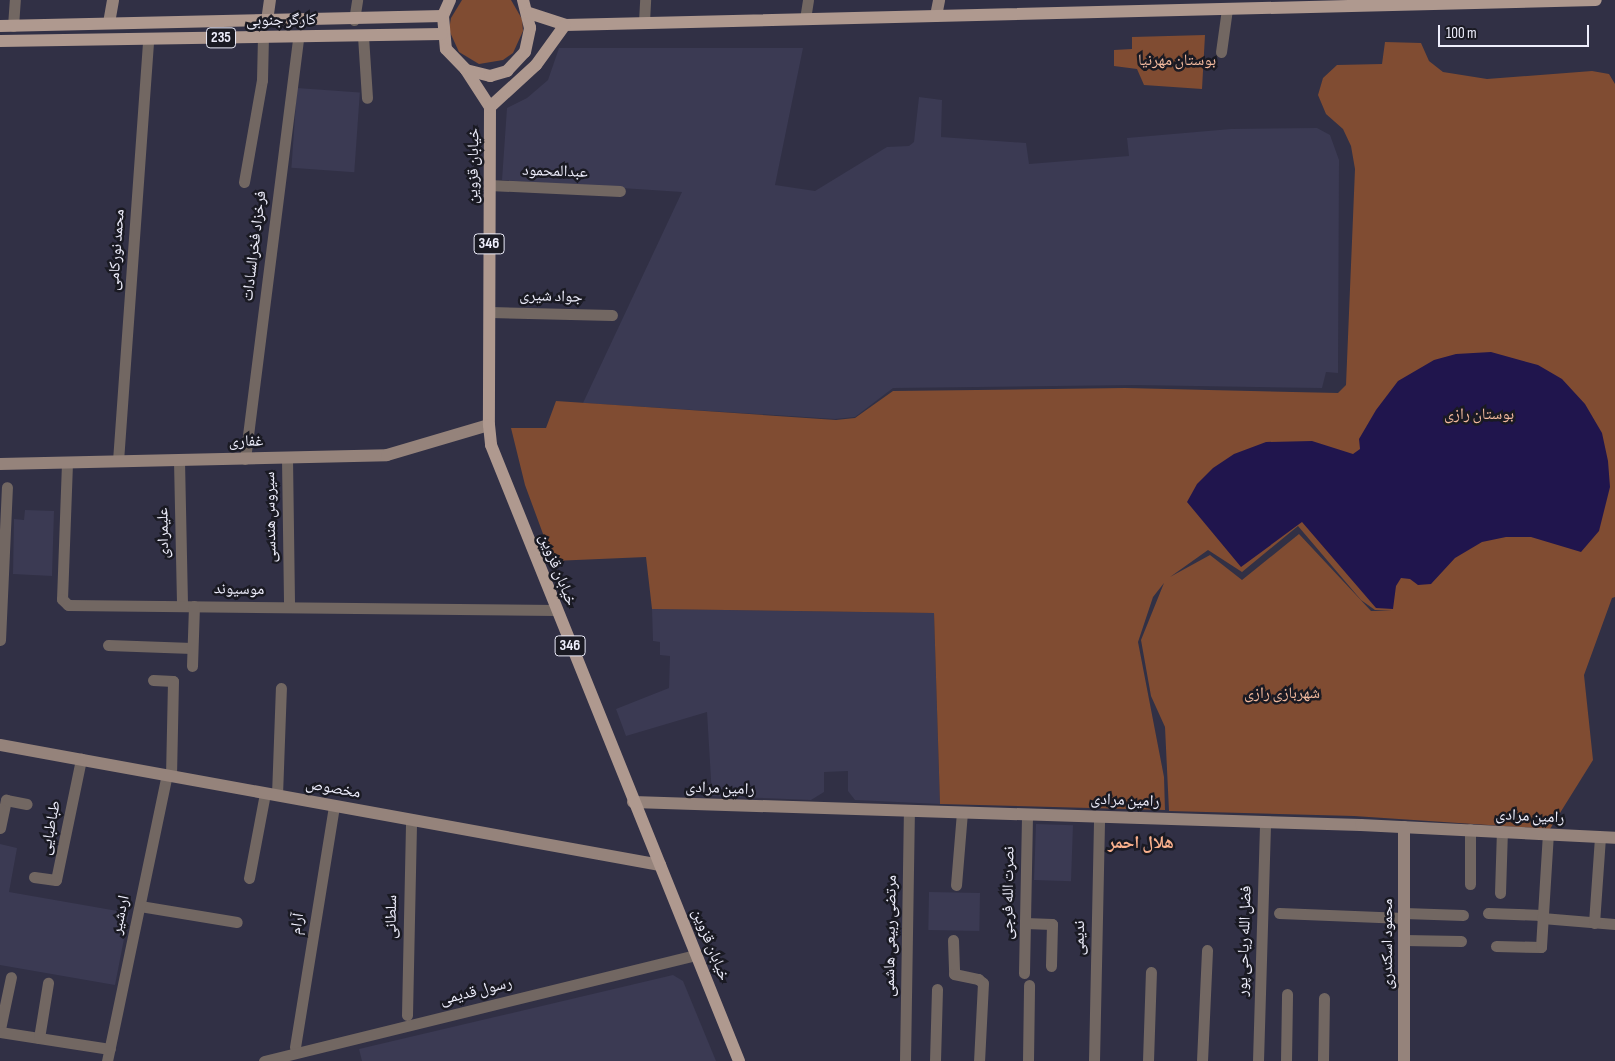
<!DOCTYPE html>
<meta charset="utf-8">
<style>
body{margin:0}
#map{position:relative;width:1615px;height:1061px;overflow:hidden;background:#313045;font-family:"Sofia Sans Condensed","Noto Naskh Arabic",sans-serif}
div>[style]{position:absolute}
.built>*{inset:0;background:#3b3a53;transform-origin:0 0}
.green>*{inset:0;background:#804c32}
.water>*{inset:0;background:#20154d}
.street>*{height:11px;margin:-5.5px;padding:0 5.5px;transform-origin:5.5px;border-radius:5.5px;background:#726762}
.secondary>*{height:12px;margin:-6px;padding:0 6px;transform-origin:6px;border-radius:6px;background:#95837b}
.primary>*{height:12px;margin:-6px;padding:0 6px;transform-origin:6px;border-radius:6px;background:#af998f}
span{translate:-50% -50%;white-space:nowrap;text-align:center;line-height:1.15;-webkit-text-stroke:5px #1a1a23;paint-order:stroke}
.shield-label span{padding:1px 4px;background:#1a1a23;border:1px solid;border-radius:4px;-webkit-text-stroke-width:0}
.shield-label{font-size:15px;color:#eeeefc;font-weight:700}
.street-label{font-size:16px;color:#eeeefc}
.park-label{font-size:16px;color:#f4bb9f}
.neighbourhood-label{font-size:18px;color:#fbb18d;font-weight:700}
.scale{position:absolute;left:1438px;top:25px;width:151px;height:22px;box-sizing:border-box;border:2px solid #eeeefc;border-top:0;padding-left:6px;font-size:15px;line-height:18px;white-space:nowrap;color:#eeeefc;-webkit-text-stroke:4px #1a1a23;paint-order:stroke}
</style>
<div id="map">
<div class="built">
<i style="clip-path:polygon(559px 48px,803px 48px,775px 185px,815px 191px,887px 147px,909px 146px,914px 142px,919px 97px,942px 100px,941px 137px,1026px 143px,1029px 164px,1129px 156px,1127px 138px,1231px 129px,1317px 128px,1330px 135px,1339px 160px,1338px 373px,1326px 372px,1322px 388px,1135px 385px,893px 388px,855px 417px,835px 419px,583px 403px,682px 192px,502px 180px,507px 108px,527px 98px,548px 80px)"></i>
<i style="left:297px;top:88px;width:63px;height:80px;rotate:4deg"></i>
<i style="clip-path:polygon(25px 510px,54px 511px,52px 576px,13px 574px,14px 519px,24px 520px)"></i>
<i style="clip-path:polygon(652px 609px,934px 613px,940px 804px,855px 800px,848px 791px,848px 771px,824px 772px,824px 792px,811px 800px,712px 796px,707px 712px,626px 736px,616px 709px,669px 688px,670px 656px,660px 655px,660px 642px,653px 641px)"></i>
<i style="left:1036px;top:824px;width:37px;height:56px;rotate:2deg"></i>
<i style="clip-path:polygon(0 844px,17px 848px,9px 892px,129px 913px,115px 985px,0 965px)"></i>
<i style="left:929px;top:892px;width:51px;height:38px;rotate:1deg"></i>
<i style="clip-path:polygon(673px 975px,683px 981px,716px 1061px,362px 1061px,359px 1049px)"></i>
</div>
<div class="green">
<i style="clip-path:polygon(462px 0,511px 0,522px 19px,523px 31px,513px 53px,503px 60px,479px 64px,459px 52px,449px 30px,451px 18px)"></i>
<i style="clip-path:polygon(1205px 35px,1202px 89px,1144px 85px,1137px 69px,1114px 66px,1114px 50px,1132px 49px,1132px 37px)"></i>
<i style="clip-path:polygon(evenodd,1385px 42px,1421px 43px,1429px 61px,1443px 72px,1487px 79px,1592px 71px,1609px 74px,1615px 84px,1615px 597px,1612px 598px,1584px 675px,1593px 760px,1550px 829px,1354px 816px,1169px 811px,1165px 727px,1151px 696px,1141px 640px,1164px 583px,1153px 597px,1138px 642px,1164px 777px,1165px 810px,940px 804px,934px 613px,652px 609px,646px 557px,553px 561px,525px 485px,511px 428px,546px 428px,556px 401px,836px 420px,855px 418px,893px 391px,1125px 388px,1338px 393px,1346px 385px,1355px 169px,1351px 146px,1343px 129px,1326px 114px,1318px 95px,1323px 78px,1337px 65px,1382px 64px,1385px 42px,1298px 526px,1361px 600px,1375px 610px,1392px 611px,1371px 611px,1299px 534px,1242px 580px,1210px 555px,1170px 577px,1208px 550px,1242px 572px,1298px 526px)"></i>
</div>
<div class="water">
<i style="clip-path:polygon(1491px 352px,1538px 365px,1562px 379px,1585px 404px,1602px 433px,1608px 461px,1610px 487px,1599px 531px,1581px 552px,1531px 537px,1506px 537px,1482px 542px,1455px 558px,1431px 584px,1418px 585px,1410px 579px,1401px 578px,1396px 586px,1393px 609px,1376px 608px,1302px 522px,1241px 567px,1187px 502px,1197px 484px,1213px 468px,1234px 454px,1266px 442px,1312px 441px,1353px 454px,1360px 449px,1359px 439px,1376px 410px,1398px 381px,1434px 360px,1456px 354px)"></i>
</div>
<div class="street">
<i style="left:805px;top:19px;width:19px;rotate:-81deg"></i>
<i style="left:354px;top:20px;width:20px;rotate:-81deg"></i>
<i style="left:644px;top:22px;width:22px;rotate:-87deg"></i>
<i style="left:13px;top:26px;width:26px;rotate:-86deg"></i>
<i style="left:363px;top:36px;width:62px;rotate:86.3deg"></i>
<i style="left:1221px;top:52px;width:43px;rotate:-82.1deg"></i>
<i style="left:244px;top:182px;width:104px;rotate:-80deg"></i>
<i style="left:262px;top:80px;width:43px;rotate:-88.7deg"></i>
<i style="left:489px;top:185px;width:131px;rotate:2.6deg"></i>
<i style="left:490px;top:312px;width:122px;rotate:1.4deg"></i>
<i style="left:287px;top:458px;width:149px;rotate:89.2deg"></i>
<i style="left:245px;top:459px;width:425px;rotate:-82.8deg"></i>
<i style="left:179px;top:460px;width:146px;rotate:88.8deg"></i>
<i style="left:118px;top:461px;width:422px;rotate:-85.9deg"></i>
<i style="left:67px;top:463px;width:136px;rotate:92.1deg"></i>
<i style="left:62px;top:599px;width:8px;rotate:45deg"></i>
<i style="left:68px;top:605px;width:488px;rotate:0.6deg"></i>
<i style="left:0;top:640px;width:153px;rotate:-87.4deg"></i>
<i style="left:108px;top:645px;width:84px;rotate:2deg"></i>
<i style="left:192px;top:666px;width:60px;rotate:-88.1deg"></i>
<i style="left:153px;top:680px;width:20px;rotate:3deg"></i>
<i style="left:173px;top:681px;width:95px;rotate:91.2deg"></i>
<i style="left:277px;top:795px;width:107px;rotate:-87.9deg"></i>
<i style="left:0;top:828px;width:29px;rotate:-78deg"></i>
<i style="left:6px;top:800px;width:21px;rotate:11deg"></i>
<i style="left:1470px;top:829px;width:55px;rotate:90deg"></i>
<i style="left:34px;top:877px;width:22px;rotate:8deg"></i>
<i style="left:56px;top:880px;width:124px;rotate:-78.3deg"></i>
<i style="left:249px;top:878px;width:86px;rotate:-79.3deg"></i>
<i style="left:956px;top:885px;width:73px;rotate:-85.3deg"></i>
<i style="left:1500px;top:893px;width:62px;rotate:-88.2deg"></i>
<i style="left:140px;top:906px;width:98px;rotate:9.4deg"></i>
<i style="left:1279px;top:913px;width:125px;rotate:2.3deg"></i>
<i style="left:1404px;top:913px;width:59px;rotate:1.9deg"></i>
<i style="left:1488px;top:913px;width:54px;rotate:2.1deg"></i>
<i style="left:1542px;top:918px;width:73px;rotate:4.7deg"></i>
<i style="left:1025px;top:923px;width:27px;rotate:2deg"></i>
<i style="left:1052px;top:924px;width:42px;rotate:91.4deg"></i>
<i style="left:1594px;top:923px;width:86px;rotate:-86deg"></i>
<i style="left:953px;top:940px;width:34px;rotate:88deg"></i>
<i style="left:954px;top:974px;width:25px;rotate:12deg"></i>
<i style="left:978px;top:979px;width:6px;rotate:39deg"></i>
<i style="left:983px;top:983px;width:78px;rotate:92.9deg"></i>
<i style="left:1404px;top:940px;width:57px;rotate:1deg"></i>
<i style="left:1496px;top:946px;width:45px;rotate:1.3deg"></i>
<i style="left:1541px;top:947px;width:113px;rotate:-86.5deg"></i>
<i style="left:1024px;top:973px;width:159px;rotate:-88.9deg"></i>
<i style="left:407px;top:1015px;width:195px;rotate:-88.8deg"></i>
<i style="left:0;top:1029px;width:53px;rotate:-78.1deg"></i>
<i style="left:0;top:1032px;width:111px;rotate:8.8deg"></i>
<i style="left:39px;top:1038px;width:56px;rotate:-80.7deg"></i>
<i style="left:295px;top:1047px;width:245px;rotate:-80.8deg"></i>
<i style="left:107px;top:1061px;width:292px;rotate:-78.2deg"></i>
<i style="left:264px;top:1061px;width:445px;rotate:-13.8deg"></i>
<i style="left:905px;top:1061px;width:250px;rotate:-89.1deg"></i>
<i style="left:935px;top:1061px;width:72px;rotate:-88.4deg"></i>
<i style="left:1028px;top:1061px;width:76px;rotate:-89.2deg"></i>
<i style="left:1094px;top:1061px;width:245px;rotate:-88.8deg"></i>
<i style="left:1148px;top:1061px;width:89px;rotate:-88.1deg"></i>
<i style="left:1202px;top:1061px;width:111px;rotate:-87.4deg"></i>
<i style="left:1258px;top:1061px;width:239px;rotate:-88.3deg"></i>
<i style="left:1286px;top:1061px;width:67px;rotate:-89.1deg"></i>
<i style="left:1323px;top:1061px;width:63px;rotate:-89.1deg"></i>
</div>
<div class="secondary">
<i style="left:936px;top:16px;width:16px;rotate:-79deg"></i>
<i style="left:267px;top:21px;width:21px;rotate:-82deg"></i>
<i style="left:109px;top:23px;width:23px;rotate:-80deg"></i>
<i style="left:0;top:464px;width:387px;rotate:-1.3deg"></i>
<i style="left:387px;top:455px;width:106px;rotate:-16.4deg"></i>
<i style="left:0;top:745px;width:671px;rotate:10.3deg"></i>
<i style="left:633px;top:802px;width:728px;rotate:1.81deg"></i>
<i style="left:1361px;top:825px;width:254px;rotate:2.9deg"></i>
<i style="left:1404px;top:1061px;width:234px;rotate:-90deg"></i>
</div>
<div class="primary">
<i style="left:450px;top:0;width:17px;rotate:114deg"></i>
<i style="left:443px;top:16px;width:33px;rotate:85deg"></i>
<i style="left:446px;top:49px;width:29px;rotate:46deg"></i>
<i style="left:466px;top:70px;width:25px;rotate:14deg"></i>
<i style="left:490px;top:76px;width:18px;rotate:-16deg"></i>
<i style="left:507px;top:71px;width:26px;rotate:-47deg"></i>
<i style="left:525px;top:52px;width:25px;rotate:-78deg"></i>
<i style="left:530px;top:28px;width:29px;rotate:-104deg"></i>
<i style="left:529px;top:13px;width:38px;rotate:18deg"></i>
<i style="left:565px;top:25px;width:1031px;rotate:-1.39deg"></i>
<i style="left:0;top:26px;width:443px;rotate:-1.3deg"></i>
<i style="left:0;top:41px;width:442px;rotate:-0.9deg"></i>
<i style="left:466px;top:70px;width:44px;rotate:57deg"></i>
<i style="left:490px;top:107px;width:318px;rotate:90.2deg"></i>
<i style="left:489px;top:425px;width:20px;rotate:84deg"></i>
<i style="left:491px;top:445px;width:664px;rotate:68.07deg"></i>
<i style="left:490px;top:107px;width:62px;rotate:-42.4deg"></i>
<i style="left:536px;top:65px;width:49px;rotate:-54.1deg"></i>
</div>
<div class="shield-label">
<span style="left:221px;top:38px">235</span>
<span style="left:489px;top:244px">346</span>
<span style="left:570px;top:646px">346</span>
</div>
<div class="street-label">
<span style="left:281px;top:21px;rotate:-1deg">کارگر جنوبی</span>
<span style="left:474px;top:166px;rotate:-89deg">خیابان قزوین</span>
<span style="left:555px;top:172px;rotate:2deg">عبدالمحمود</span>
<span style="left:255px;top:246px;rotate:-83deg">فرخزاد فخرالسادات</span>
<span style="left:117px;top:250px;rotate:-86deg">محمد نورکامی</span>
<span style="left:551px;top:297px;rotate:2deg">جواد شیری</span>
<span style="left:246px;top:442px;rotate:-1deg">غفاری</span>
<span style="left:271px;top:517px;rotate:-91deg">سیروس هندسی</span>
<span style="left:164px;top:533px;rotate:-91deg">علیمرادی</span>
<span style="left:557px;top:570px;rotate:68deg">خیابان قزوین</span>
<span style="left:239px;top:590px;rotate:1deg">موسیوند</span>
<span style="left:333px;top:789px;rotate:10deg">مخصوص</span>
<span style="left:720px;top:789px;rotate:2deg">رامین مرادی</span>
<span style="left:1125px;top:801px;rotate:2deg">رامین مرادی</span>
<span style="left:1530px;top:817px;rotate:3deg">رامین مرادی</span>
<span style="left:51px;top:828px;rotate:-79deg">طباطبایی</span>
<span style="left:1009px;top:893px;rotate:-89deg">نصرت الله فرجی</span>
<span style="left:121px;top:915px;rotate:-78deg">اردشیر</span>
<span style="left:392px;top:917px;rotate:-89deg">سلطانی</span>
<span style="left:298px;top:924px;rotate:-81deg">آرام</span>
<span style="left:891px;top:936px;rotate:-89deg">مرتضی ربیعی هاشمی</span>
<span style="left:1080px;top:938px;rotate:-89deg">ندیمی</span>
<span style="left:1245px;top:941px;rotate:-88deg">فضل الله ریاحی پور</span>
<span style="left:1388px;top:944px;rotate:-90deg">محمود اسکندری</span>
<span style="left:710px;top:945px;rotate:68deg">خیابان قزوین</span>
<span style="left:476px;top:992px;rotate:-14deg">رسول قدیمی</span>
</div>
<div class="park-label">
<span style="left:1177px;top:61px">بوستان مهرنیا</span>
<span style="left:1479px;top:415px">بوستان رازی</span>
<span style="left:1282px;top:694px">شهربازی رازی</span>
</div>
<div class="neighbourhood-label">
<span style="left:1141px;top:843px">هلال احمر</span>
</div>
<div class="scale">100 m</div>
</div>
